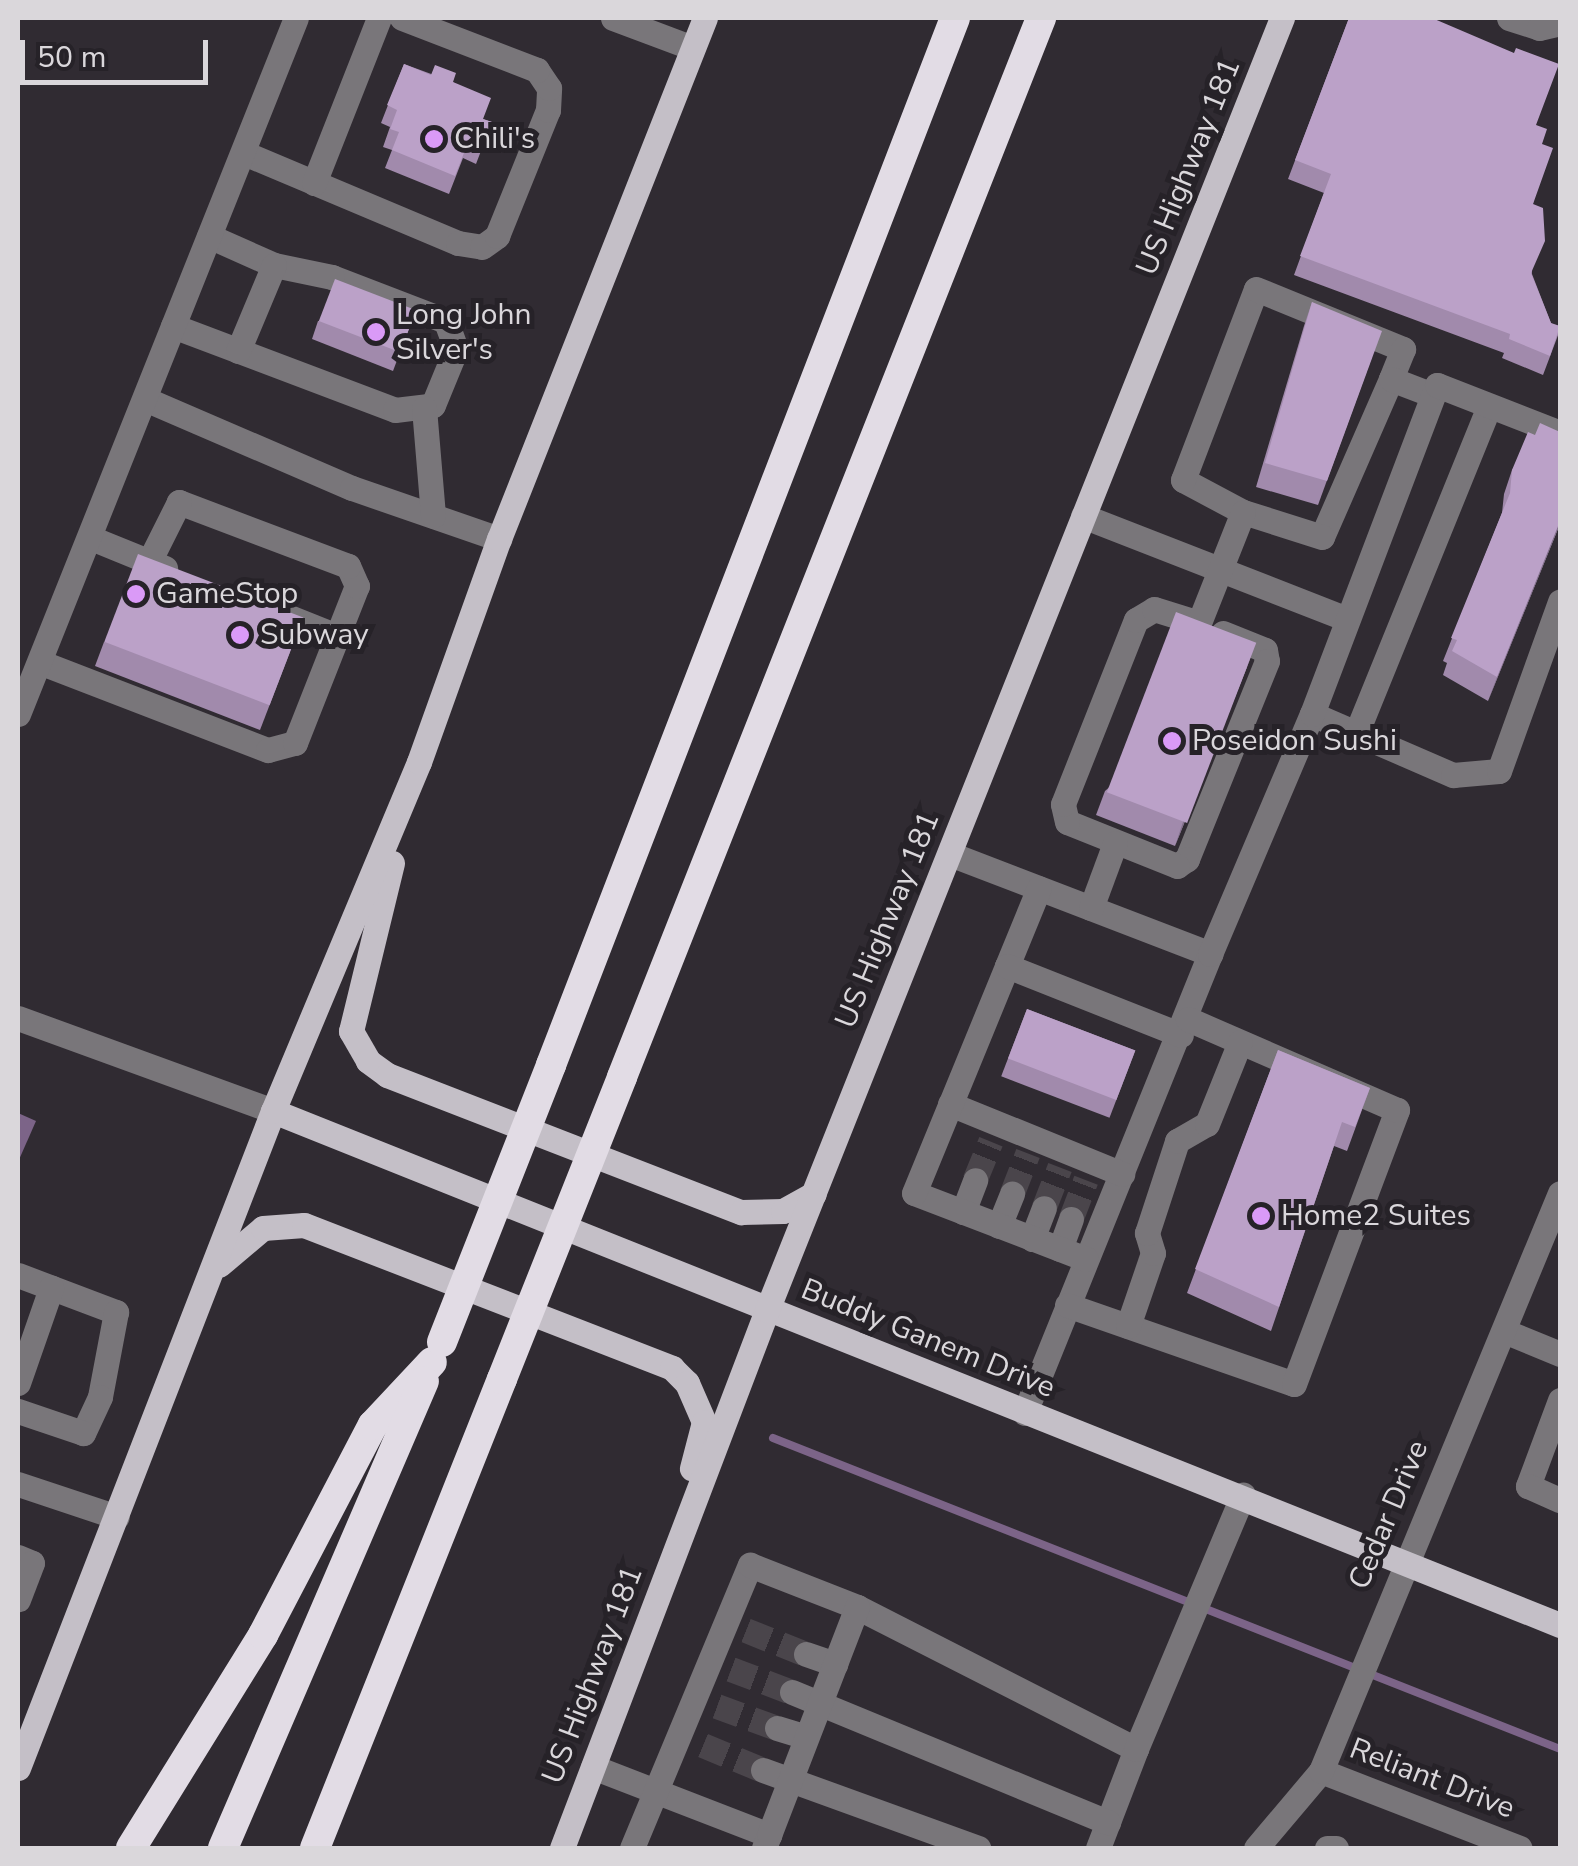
<!DOCTYPE html>
<style>
body{margin:0}
#map{position:relative;width:1578px;height:1866px;overflow:hidden;background:#302b32;font-family:"Nunito Sans",sans-serif}
div>[style]{position:absolute}
.water>*{inset:0;background:#7c6488}
.stream>*{height:8px;margin:-4px;padding:0 4px;transform-origin:4px;border-radius:4px;background:#7c6488}
.minor-tunnel>*{height:25px;margin-top:-12.5px;transform-origin:0;background:repeating-linear-gradient(90deg,#4a454b 0 25px,transparent 0 37px)}
.minor>*{height:25px;margin:-12.5px;padding:0 12.5px;transform-origin:12.5px;border-radius:12.5px;background:#79767a}
.major>*{height:25px;margin:-12.5px;padding:0 12.5px;transform-origin:12.5px;border-radius:12.5px;background:#c4bfc7}
.highway>*{height:30px;margin:-15px;padding:0 15px;transform-origin:15px;border-radius:15px;background:#e2dce5}
.highway-bridge>*{height:30px;margin:-15px;padding:0 15px;transform-origin:15px;border-radius:15px;background:#e2dce5}
.wall>*{inset:0;background:#a18aac;transform-origin:0 0}
.shaded-wall>*{inset:0;background:#83718c}
.building>*{inset:0;background:#bba1c8;transform-origin:0 0}
.dots>*{width:28px;height:28px;translate:-50% -50%;box-sizing:border-box;border:5px solid #262228;border-radius:50%}
span{translate:-50% -50%;white-space:nowrap;text-align:center;line-height:1.15;-webkit-text-stroke:10px #262228;paint-order:stroke}
.poi-label{font-size:30px;color:#dad7db}
.left{translate:0 -50%;text-align:left}
.street-label{font-size:30px;color:#dad7db}
.frame{position:absolute;inset:0;border:20px solid #dad7db;pointer-events:none}
.scale{position:absolute;left:20px;top:40px;width:188px;height:45px;box-sizing:border-box;border:5px solid #dad7db;border-top:0;padding-left:12px;font-size:30px;line-height:35px;white-space:nowrap;color:#dad7db;-webkit-text-stroke:8px #262228;paint-order:stroke}
</style>
<div id="map">
<div class="water">
<i style="clip-path:polygon(18px 1113px,36px 1121px,18px 1162px)"></i>
</div>
<div class="stream">
<i style="left:773px;top:1438px;width:846px;rotate:21.56deg"></i>
</div>
<div class="minor-tunnel">
<i style="left:975px;top:1180px;width:42px;rotate:-67.7deg"></i>
<i style="left:1012px;top:1194px;width:44px;rotate:-68.7deg"></i>
<i style="left:1044px;top:1208px;width:44px;rotate:-68.7deg"></i>
<i style="left:1071px;top:1219px;width:42px;rotate:-69deg"></i>
<i style="left:746px;top:1630px;width:65px;rotate:21.8deg"></i>
<i style="left:731px;top:1669px;width:65px;rotate:20.7deg"></i>
<i style="left:717px;top:1706px;width:64px;rotate:20.1deg"></i>
<i style="left:703px;top:1745px;width:65px;rotate:22.6deg"></i>
</div>
<div class="minor">
<i style="left:613px;top:18px;width:85px;rotate:20.6deg"></i>
<i style="left:1509px;top:18px;width:32px;rotate:18deg"></i>
<i style="left:1539px;top:28px;width:22px;rotate:-13deg"></i>
<i style="left:244px;top:153px;width:232px;rotate:22.8deg"></i>
<i style="left:458px;top:243px;width:24px;rotate:9deg"></i>
<i style="left:482px;top:247px;width:19px;rotate:-36deg"></i>
<i style="left:497px;top:236px;width:136px;rotate:-68deg"></i>
<i style="left:548px;top:110px;width:22px;rotate:-87deg"></i>
<i style="left:549px;top:88px;width:22px;rotate:-124deg"></i>
<i style="left:537px;top:70px;width:145px;rotate:-158.9deg"></i>
<i style="left:314px;top:183px;width:177px;rotate:-68.5deg"></i>
<i style="left:173px;top:326px;width:237px;rotate:20.7deg"></i>
<i style="left:395px;top:410px;width:38px;rotate:-7deg"></i>
<i style="left:433px;top:405px;width:61px;rotate:-67.7deg"></i>
<i style="left:456px;top:349px;width:30px;rotate:-110deg"></i>
<i style="left:446px;top:321px;width:122px;rotate:-158.9deg"></i>
<i style="left:332px;top:277px;width:59px;rotate:-168.3deg"></i>
<i style="left:274px;top:265px;width:71px;rotate:-156deg"></i>
<i style="left:238px;top:351px;width:93px;rotate:-67.3deg"></i>
<i style="left:1391px;top:379px;width:172px;rotate:113.6deg"></i>
<i style="left:1322px;top:537px;width:83px;rotate:-162.4deg"></i>
<i style="left:1243px;top:512px;width:68px;rotate:-151.9deg"></i>
<i style="left:1183px;top:480px;width:204px;rotate:-69.1deg"></i>
<i style="left:1256px;top:289px;width:159px;rotate:22.2deg"></i>
<i style="left:1403px;top:349px;width:32px;rotate:112deg"></i>
<i style="left:1391px;top:379px;width:45px;rotate:20.9deg"></i>
<i style="left:145px;top:399px;width:225px;rotate:23.3deg"></i>
<i style="left:352px;top:488px;width:156px;rotate:19.1deg"></i>
<i style="left:424px;top:408px;width:108px;rotate:85.2deg"></i>
<i style="left:1083px;top:516px;width:283px;rotate:21.3deg"></i>
<i style="left:91px;top:538px;width:80px;rotate:22.1deg"></i>
<i style="left:272px;top:610px;width:70px;rotate:21.8deg"></i>
<i style="left:1223px;top:633px;width:45px;rotate:22deg"></i>
<i style="left:1265px;top:650px;width:11px;rotate:80deg"></i>
<i style="left:1267px;top:661px;width:214px;rotate:112deg"></i>
<i style="left:1187px;top:859px;width:12px;rotate:145deg"></i>
<i style="left:1177px;top:866px;width:118px;rotate:-158.2deg"></i>
<i style="left:1067px;top:822px;width:18px;rotate:-103deg"></i>
<i style="left:1063px;top:804px;width:198px;rotate:-68.4deg"></i>
<i style="left:1136px;top:620px;width:21px;rotate:-31deg"></i>
<i style="left:1154px;top:609px;width:47px;rotate:17.3deg"></i>
<i style="left:1199px;top:623px;width:119px;rotate:-68.4deg"></i>
<i style="left:42px;top:663px;width:242px;rotate:21.1deg"></i>
<i style="left:268px;top:750px;width:28px;rotate:-15deg"></i>
<i style="left:295px;top:743px;width:169px;rotate:-68.5deg"></i>
<i style="left:357px;top:586px;width:22px;rotate:-114deg"></i>
<i style="left:348px;top:566px;width:181px;rotate:-159.3deg"></i>
<i style="left:179px;top:502px;width:67px;rotate:116.6deg"></i>
<i style="left:18px;top:714px;width:749px;rotate:-68.23deg"></i>
<i style="left:1312px;top:714px;width:154px;rotate:23.4deg"></i>
<i style="left:1453px;top:775px;width:46px;rotate:-5deg"></i>
<i style="left:1499px;top:771px;width:180px;rotate:-70.2deg"></i>
<i style="left:1356px;top:734px;width:354px;rotate:-67.9deg"></i>
<i style="left:950px;top:854px;width:279px;rotate:21deg"></i>
<i style="left:1210px;top:954px;width:495px;rotate:112deg"></i>
<i style="left:1091px;top:908px;width:69px;rotate:-69.7deg"></i>
<i style="left:1210px;top:954px;width:261px;rotate:-67deg"></i>
<i style="left:1312px;top:714px;width:352px;rotate:-69.2deg"></i>
<i style="left:1437px;top:385px;width:132px;rotate:21.3deg"></i>
<i style="left:1007px;top:966px;width:84px;rotate:-67.7deg"></i>
<i style="left:18px;top:1018px;width:271px;rotate:20deg"></i>
<i style="left:950px;top:1104px;width:186px;rotate:22.1deg"></i>
<i style="left:963px;top:1212px;width:34px;rotate:-69deg"></i>
<i style="left:999px;top:1226px;width:35px;rotate:-68deg"></i>
<i style="left:1032px;top:1239px;width:33px;rotate:-69deg"></i>
<i style="left:1060px;top:1249px;width:32px;rotate:-70deg"></i>
<i style="left:1086px;top:1259px;width:184px;rotate:-159deg"></i>
<i style="left:914px;top:1193px;width:245px;rotate:-67.7deg"></i>
<i style="left:1007px;top:966px;width:187px;rotate:21.6deg"></i>
<i style="left:18px;top:1275px;width:105px;rotate:20.7deg"></i>
<i style="left:116px;top:1312px;width:86px;rotate:100.7deg"></i>
<i style="left:100px;top:1397px;width:40px;rotate:115deg"></i>
<i style="left:83px;top:1433px;width:69px;rotate:-161.3deg"></i>
<i style="left:1067px;top:1305px;width:240px;rotate:19.2deg"></i>
<i style="left:1294px;top:1384px;width:293px;rotate:-69.4deg"></i>
<i style="left:1397px;top:1110px;width:228px;rotate:-156.5deg"></i>
<i style="left:1128px;top:1326px;width:77px;rotate:-71.1deg"></i>
<i style="left:1153px;top:1253px;width:21px;rotate:-107deg"></i>
<i style="left:1147px;top:1233px;width:97px;rotate:-71.9deg"></i>
<i style="left:1177px;top:1141px;width:34px;rotate:-30deg"></i>
<i style="left:1207px;top:1124px;width:88px;rotate:-68.1deg"></i>
<i style="left:1504px;top:1331px;width:61px;rotate:22.3deg"></i>
<i style="left:18px;top:1383px;width:101px;rotate:-70.8deg"></i>
<i style="left:1560px;top:1400px;width:92px;rotate:110.4deg"></i>
<i style="left:1528px;top:1486px;width:35px;rotate:24deg"></i>
<i style="left:18px;top:1484px;width:104px;rotate:18.4deg"></i>
<i style="left:18px;top:1557px;width:15px;rotate:23deg"></i>
<i style="left:32px;top:1563px;width:39px;rotate:111deg"></i>
<i style="left:857px;top:1607px;width:313px;rotate:27deg"></i>
<i style="left:1136px;top:1749px;width:106px;rotate:111deg"></i>
<i style="left:806px;top:1654px;width:31px;rotate:19deg"></i>
<i style="left:792px;top:1692px;width:342px;rotate:22.4deg"></i>
<i style="left:777px;top:1728px;width:30px;rotate:17deg"></i>
<i style="left:1136px;top:1749px;width:276px;rotate:-67.2deg"></i>
<i style="left:593px;top:1767px;width:189px;rotate:21.1deg"></i>
<i style="left:769px;top:1835px;width:14px;rotate:111deg"></i>
<i style="left:763px;top:1770px;width:229px;rotate:19.9deg"></i>
<i style="left:1321px;top:1771px;width:213px;rotate:21.2deg"></i>
<i style="left:632px;top:1848px;width:307px;rotate:-67.4deg"></i>
<i style="left:750px;top:1565px;width:115px;rotate:21.4deg"></i>
<i style="left:857px;top:1607px;width:244px;rotate:111.1deg"></i>
<i style="left:1256px;top:1848px;width:101px;rotate:-49.8deg"></i>
<i style="left:1321px;top:1771px;width:625px;rotate:-67.54deg"></i>
<i style="left:1327px;top:1848px;width:9px"></i>
</div>
<div class="major">
<i style="left:392px;top:863px;width:173px;rotate:103.7deg"></i>
<i style="left:351px;top:1031px;width:34px;rotate:60deg"></i>
<i style="left:368px;top:1061px;width:24px;rotate:36deg"></i>
<i style="left:387px;top:1075px;width:380px;rotate:21.2deg"></i>
<i style="left:741px;top:1212px;width:42px;rotate:-1.4deg"></i>
<i style="left:783px;top:1211px;width:35px;rotate:-29deg"></i>
<i style="left:273px;top:1111px;width:1386px;rotate:21.77deg"></i>
<i style="left:219px;top:1265px;width:57px;rotate:-40.1deg"></i>
<i style="left:263px;top:1228px;width:41px;rotate:-4.2deg"></i>
<i style="left:304px;top:1225px;width:395px;rotate:21.2deg"></i>
<i style="left:672px;top:1368px;width:21px;rotate:45deg"></i>
<i style="left:687px;top:1383px;width:43px;rotate:66.4deg"></i>
<i style="left:704px;top:1422px;width:48px;rotate:104.6deg"></i>
<i style="left:18px;top:1768px;width:705px;rotate:-68.79deg"></i>
<i style="left:273px;top:1111px;width:378px;rotate:-67.3deg"></i>
<i style="left:419px;top:762px;width:237px;rotate:-70.3deg"></i>
<i style="left:499px;top:539px;width:560px;rotate:-68.43deg"></i>
<i style="left:562px;top:1848px;width:576px;rotate:-69.14deg"></i>
<i style="left:767px;top:1310px;width:1391px;rotate:-68.27deg"></i>
</div>
<div class="highway">
<i style="left:551px;top:1065px;width:1122px;rotate:-68.9deg"></i>
<i style="left:622px;top:1077px;width:1139px;rotate:-68.41deg"></i>
<i style="left:131px;top:1848px;width:251px;rotate:-58.2deg"></i>
<i style="left:263px;top:1635px;width:237px;rotate:-62.4deg"></i>
<i style="left:373px;top:1425px;width:86px;rotate:-46.9deg"></i>
<i style="left:223px;top:1848px;width:508px;rotate:-66.71deg"></i>
<i style="left:315px;top:1848px;width:505px;rotate:-68.26deg"></i>
</div>
<div class="highway-bridge">
<i style="left:442px;top:1342px;width:298px;rotate:-68.5deg"></i>
<i style="left:502px;top:1379px;width:325px;rotate:-68.3deg"></i>
</div>
<div class="wall">
<i style="clip-path:polygon(1349px 18px,1536px 125px,1542px 144px,1533px 204px,1532px 274px,1551px 323px,1560px 330px,1543px 375px,1502px 358px,1504px 353px,1294px 275px,1324px 193px,1288px 179px)"></i>
<i style="clip-path:polygon(404px 64px,453px 82px,483px 119px,492px 122px,476px 164px,463px 158px,449px 194px,385px 168px,392px 150px,383px 147px,390px 127px,381px 123px)"></i>
<i style="clip-path:polygon(1312px 302px,1373px 354px,1318px 505px,1256px 487px,1304px 326px)"></i>
<i style="clip-path:polygon(416px 310px,393px 371px,312px 339px,318px 321px)"></i>
<i style="clip-path:polygon(1560px 432px,1560px 524px,1488px 701px,1443px 675px,1447px 663px,1443px 661px,1502px 513px,1504px 494px,1512px 470px,1535px 435px)"></i>
<i style="clip-path:polygon(303px 618px,260px 730px,95px 666px,104px 642px)"></i>
<i style="clip-path:polygon(1247px 667px,1175px 846px,1096px 815px,1105px 791px)"></i>
<i style="left:1027px;top:1009px;width:116px;height:72px;rotate:21deg"></i>
<i style="clip-path:polygon(1278px 1050px,1370px 1088px,1347px 1151px,1334px 1146px,1271px 1331px,1187px 1293px)"></i>
</div>
<div class="shaded-wall">
<i style="clip-path:polygon(1560px 521px,1560px 524px,1488px 701px,1497px 677px)"></i>
<i style="clip-path:polygon(1256px 643px,1247px 667px,1175px 846px,1183px 822px)"></i>
</div>
<div class="building">
<i style="clip-path:polygon(1349px 18px,1432px 18px,1514px 53px,1516px 48px,1559px 64px,1536px 125px,1547px 129px,1542px 144px,1553px 148px,1533px 204px,1543px 208px,1545px 241px,1531px 273px,1551px 323px,1560px 326px,1550px 356px,1509px 339px,1510px 334px,1300px 256px,1331px 174px,1295px 160px)"></i>
<i style="clip-path:polygon(404px 64px,431px 75px,435px 65px,456px 73px,453px 82px,491px 98px,483px 119px,492px 122px,482px 146px,469px 140px,455px 176px,392px 150px,399px 132px,390px 129px,397px 110px,387px 105px)"></i>
<i style="left:335px;top:279px;width:87px;height:45px;rotate:21deg"></i>
<i style="clip-path:polygon(1312px 302px,1382px 331px,1327px 481px,1265px 463px)"></i>
<i style="clip-path:polygon(1540px 423px,1560px 432px,1560px 521px,1497px 677px,1452px 651px,1457px 640px,1451px 638px,1510px 493px,1512px 470px,1528px 432px,1535px 435px)"></i>
<i style="left:138px;top:554px;width:177px;height:94px;rotate:21deg"></i>
<i style="left:1176px;top:612px;width:86px;height:193px;rotate:21deg"></i>
<i style="left:1027px;top:1009px;width:116px;height:53px;rotate:21deg"></i>
<i style="clip-path:polygon(1278px 1050px,1370px 1088px,1355px 1127px,1342px 1122px,1279px 1307px,1195px 1269px)"></i>
</div>
<div class="dots">
<i style="left:434px;top:139px;background:#da9af7"></i>
<i style="left:376px;top:332px;background:#da9af7"></i>
<i style="left:136px;top:594px;background:#da9af7"></i>
<i style="left:240px;top:635px;background:#da9af7"></i>
<i style="left:1172px;top:741px;background:#da9af7"></i>
<i style="left:1261px;top:1216px;background:#da9af7"></i>
</div>
<div class="poi-label">
<span class="left" style="left:454px;top:139px">Chili's</span>
<span class="left" style="left:396px;top:332px">Long John<br>Silver's</span>
<span class="left" style="left:156px;top:594px">GameStop</span>
<span class="left" style="left:260px;top:635px">Subway</span>
<span class="left" style="left:1192px;top:741px">Poseidon Sushi</span>
<span class="left" style="left:1281px;top:1216px">Home2 Suites</span>
</div>
<div class="street-label">
<span style="left:1189px;top:167px;rotate:-68deg">US Highway 181</span>
<span style="left:888px;top:920px;rotate:-68deg">US Highway 181</span>
<span style="left:928px;top:1339px;rotate:22deg">Buddy Ganem Drive</span>
<span style="left:1389px;top:1515px;rotate:-67deg">Cedar Drive</span>
<span style="left:593px;top:1675px;rotate:-69deg">US Highway 181</span>
<span style="left:1432px;top:1779px;rotate:21deg">Reliant Drive</span>
</div>
<div class="frame"></div>
<div class="scale">50 m</div>
</div>
